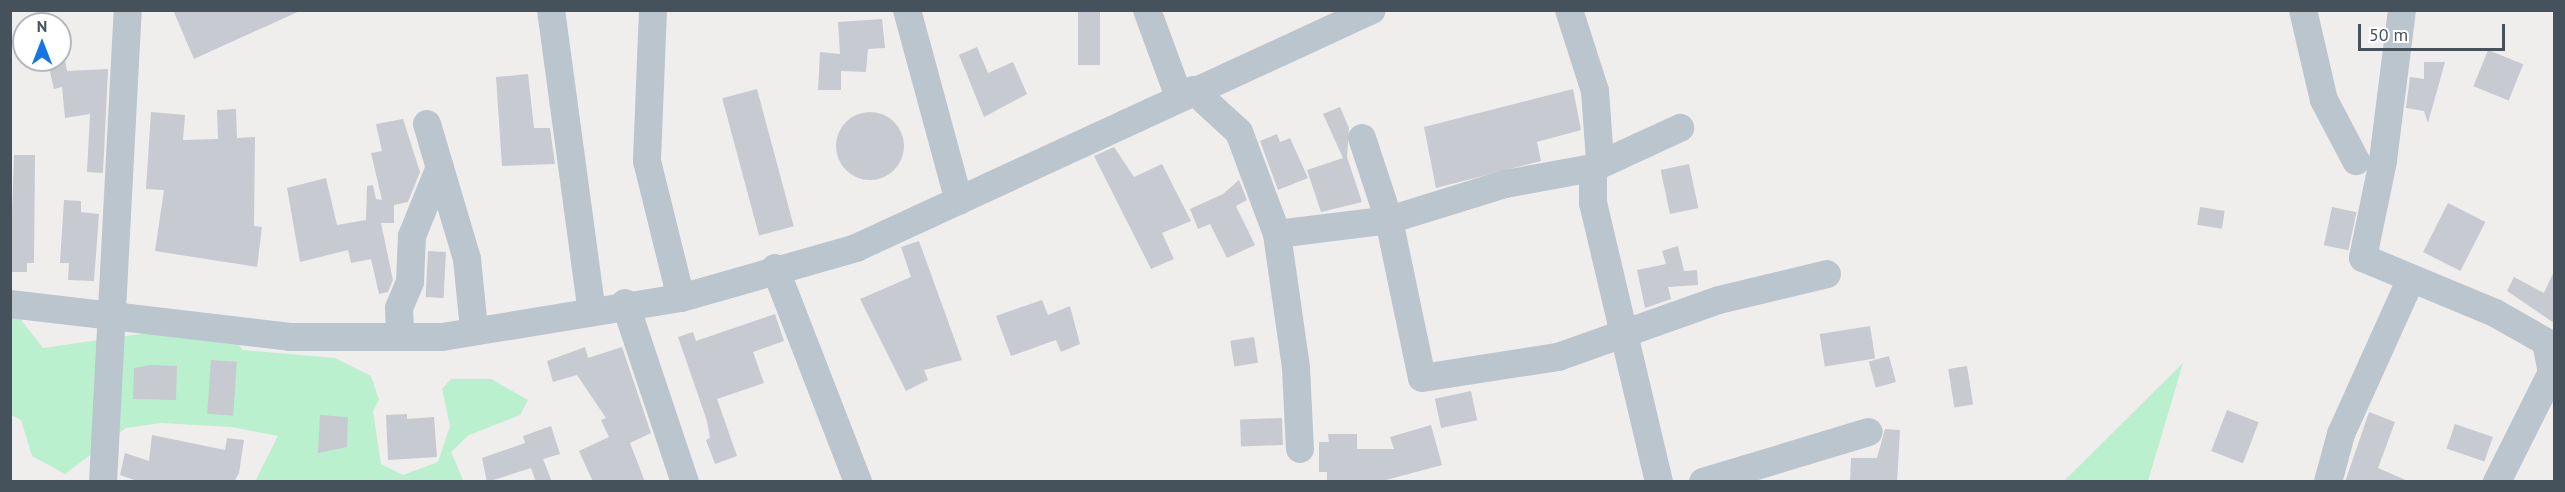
<!DOCTYPE html>
<style>
body{margin:0}
#map{position:relative;width:2565px;height:492px;overflow:hidden;background:#f0eded;font-family:"PT Sans",sans-serif}
div>[style]{position:absolute}
.green>*{inset:0;background:#baf0cd}
.building>*{inset:0;background:#c7cad0;transform-origin:0 0}
.round{border-radius:50%}
.minor>*{height:28px;margin:-14px;padding:0 14px;transform-origin:14px;border-radius:14px;background:#bbc5cd}
span{translate:-50% -50%;white-space:nowrap;text-align:center;line-height:1.15;-webkit-text-stroke:6px #fff;paint-order:stroke}
.frame{position:absolute;inset:0;border:12px solid #45515b;pointer-events:none}
.north{position:absolute;left:12px;top:12px;width:60px;height:60px;box-sizing:border-box;background:#fff;border:2px solid #b5b9bd;border-radius:50%;rotate:0deg;font-size:16px;font-weight:700;line-height:24px;text-align:center;color:#45515b}
.north::after{content:'';display:block;margin:auto;width:21px;height:27px;background:#1475e3;clip-path:polygon(50% 0,100% 100%,50% 72%,0 100%)}
.scale{position:absolute;left:2358px;top:24px;width:147px;height:27px;box-sizing:border-box;border:3px solid #45515b;border-top:0;padding-left:8px;font-size:18px;line-height:21px;white-space:nowrap;color:#45515b;-webkit-text-stroke:4px #fff;paint-order:stroke}
</style>
<div id="map">
<div class="green">
<i style="clip-path:polygon(11px 307px,43px 348px,189px 327px,235px 341px,243px 350px,335px 358px,371px 376px,379px 400px,373px 411px,381px 464px,403px 475px,438px 462px,450px 426px,442px 389px,451px 379px,491px 379px,528px 400px,520px 415px,469px 435px,451px 452px,464px 482px,255px 481px,278px 436px,232px 427px,161px 423px,126px 428px,65px 474px,32px 456px,21px 420px,11px 415px)"></i>
<i style="clip-path:polygon(2183px 363px,2148px 481px,2064px 481px)"></i>
</div>
<div class="building">
<i style="clip-path:polygon(173px 10px,302px 10px,194px 59px)"></i>
<i style="left:1078px;top:10px;width:22px;height:55px"></i>
<i style="clip-path:polygon(882px 19px,885px 48px,868px 49px,866px 72px,841px 71px,841px 90px,818px 90px,820px 52px,840px 54px,838px 22px)"></i>
<i style="clip-path:polygon(977px 47px,988px 73px,1013px 62px,1027px 94px,984px 117px,959px 55px)"></i>
<i style="left:2488px;top:50px;width:38px;height:39px;rotate:22deg"></i>
<i style="clip-path:polygon(47px 60px,65px 60px,67px 71px,108px 69px,103px 173px,87px 172px,90px 114px,65px 118px,62px 87px,54px 89px)"></i>
<i style="clip-path:polygon(2424px 62px,2445px 62px,2428px 123px,2424px 111px,2406px 108px,2410px 77px,2424px 79px)"></i>
<i style="clip-path:polygon(528px 74px,534px 128px,550px 128px,555px 164px,502px 166px,496px 77px)"></i>
<i style="left:757px;top:89px;width:142px;height:36px;rotate:75deg"></i>
<i style="clip-path:polygon(1573px 89px,1581px 130px,1537px 142px,1541px 161px,1436px 188px,1424px 127px)"></i>
<i style="clip-path:polygon(1340px 107px,1349px 128px,1347px 157px,1362px 202px,1321px 212px,1307px 170px,1343px 158px,1323px 114px)"></i>
<i style="clip-path:polygon(236px 109px,237px 138px,255px 137px,254px 226px,262px 227px,257px 267px,155px 251px,164px 190px,146px 189px,151px 112px,185px 115px,183px 140px,218px 139px,217px 110px)"></i>
<i class="round" style="left:836px;top:112px;width:68px;height:68px"></i>
<i style="clip-path:polygon(403px 119px,420px 172px,408px 202px,394px 205px,394px 223px,381px 223px,393px 280px,388px 292px,379px 294px,371px 259px,351px 263px,348px 250px,300px 262px,287px 188px,326px 178px,337px 225px,366px 220px,367px 186px,373px 185px,376px 199px,382px 200px,371px 153px,382px 151px,376px 124px)"></i>
<i style="clip-path:polygon(1277px 134px,1280px 142px,1290px 138px,1308px 178px,1278px 190px,1260px 141px)"></i>
<i style="clip-path:polygon(1114px 147px,1134px 177px,1162px 164px,1191px 221px,1162px 233px,1174px 259px,1151px 269px,1094px 156px)"></i>
<i style="clip-path:polygon(14px 155px,35px 155px,34px 263px,27px 263px,27px 272px,10px 272px)"></i>
<i style="left:1689px;top:164px;width:45px;height:29px;rotate:78deg"></i>
<i style="clip-path:polygon(1239px 180px,1247px 200px,1236px 206px,1255px 245px,1227px 258px,1210px 224px,1198px 229px,1190px 209px,1223px 194px)"></i>
<i style="clip-path:polygon(64px 200px,81px 201px,81px 212px,99px 214px,94px 281px,68px 280px,69px 263px,60px 263px)"></i>
<i style="left:2448px;top:203px;width:42px;height:55px;rotate:27deg"></i>
<i style="left:2200px;top:207px;width:25px;height:18px;rotate:9deg"></i>
<i style="left:2332px;top:207px;width:25px;height:39px;rotate:12deg"></i>
<i style="clip-path:polygon(919px 241px,962px 360px,924px 370px,928px 380px,906px 391px,860px 299px,911px 277px,901px 247px)"></i>
<i style="clip-path:polygon(1678px 246px,1684px 271px,1697px 270px,1698px 285px,1668px 287px,1671px 299px,1645px 308px,1637px 270px,1666px 264px,1662px 251px)"></i>
<i style="left:428px;top:251px;width:18px;height:46px;rotate:3deg"></i>
<i style="clip-path:polygon(2554px 271px,2554px 323px,2507px 291px,2514px 277px,2544px 293px)"></i>
<i style="clip-path:polygon(1042px 300px,1048px 315px,1070px 306px,1080px 344px,1061px 352px,1056px 340px,1011px 356px,996px 316px)"></i>
<i style="clip-path:polygon(775px 314px,784px 341px,753px 352px,764px 383px,717px 399px,737px 456px,715px 464px,706px 440px,710px 438px,707px 421px,678px 337px,693px 332px,696px 341px)"></i>
<i style="left:1870px;top:326px;width:33px;height:51px;rotate:81deg"></i>
<i style="left:1254px;top:337px;width:26px;height:24px;rotate:81deg"></i>
<i style="clip-path:polygon(585px 347px,588px 358px,622px 347px,651px 433px,630px 443px,645px 482px,593px 482px,579px 451px,609px 437px,601px 420px,606px 418px,577px 375px,553px 382px,547px 361px)"></i>
<i style="left:1889px;top:356px;width:27px;height:21px;rotate:75deg"></i>
<i style="left:211px;top:360px;width:26px;height:54px;rotate:4deg"></i>
<i style="clip-path:polygon(150px 365px,177px 366px,176px 400px,133px 399px,134px 368px)"></i>
<i style="left:1967px;top:366px;width:39px;height:19px;rotate:81deg"></i>
<i style="left:1471px;top:391px;width:30px;height:37px;rotate:78deg"></i>
<i style="left:2227px;top:410px;width:34px;height:44px;rotate:21deg"></i>
<i style="clip-path:polygon(2369px 412px,2395px 422px,2378px 468px,2410px 482px,2345px 482px)"></i>
<i style="clip-path:polygon(407px 414px,407px 419px,434px 417px,437px 457px,388px 460px,386px 415px)"></i>
<i style="clip-path:polygon(320px 415px,348px 417px,347px 447px,318px 453px)"></i>
<i style="left:1282px;top:418px;width:27px;height:42px;rotate:88deg"></i>
<i style="left:2455px;top:424px;width:40px;height:26px;rotate:19deg"></i>
<i style="clip-path:polygon(1431px 425px,1442px 465px,1386px 480px,1327px 480px,1327px 472px,1319px 472px,1319px 442px,1329px 442px,1328px 434px,1357px 434px,1357px 449px,1394px 449px,1390px 437px)"></i>
<i style="clip-path:polygon(551px 426px,560px 454px,543px 459px,552px 482px,536px 482px,531px 468px,487px 482px,482px 458px,525px 443px,523px 436px)"></i>
<i style="clip-path:polygon(1885px 429px,1900px 430px,1897px 482px,1850px 482px,1851px 458px,1877px 458px)"></i>
<i style="clip-path:polygon(152px 435px,225px 450px,227px 438px,244px 440px,239px 473px,234px 482px,140px 482px,120px 475px,125px 453px,149px 461px)"></i>
</div>
<div class="minor">
<i style="left:551px;top:10px;width:305px;rotate:82.3deg"></i>
<i style="left:653px;top:10px;width:151px;rotate:92.3deg"></i>
<i style="left:647px;top:161px;width:141px;rotate:76.1deg"></i>
<i style="left:907px;top:10px;width:198px;rotate:74.8deg"></i>
<i style="left:1147px;top:10px;width:93px;rotate:69.8deg"></i>
<i style="left:1569px;top:10px;width:85px;rotate:72.2deg"></i>
<i style="left:1595px;top:91px;width:69px;rotate:85.9deg"></i>
<i style="left:2303px;top:10px;width:92px;rotate:76.9deg"></i>
<i style="left:2324px;top:100px;width:69px;rotate:62.3deg"></i>
<i style="left:2402px;top:10px;width:152px;rotate:97.2deg"></i>
<i style="left:2383px;top:161px;width:99px;rotate:101.7deg"></i>
<i style="left:2363px;top:258px;width:143px;rotate:22.6deg"></i>
<i style="left:2495px;top:313px;width:59px;rotate:29.6deg"></i>
<i style="left:2546px;top:342px;width:31px;rotate:79deg"></i>
<i style="left:2552px;top:372px;width:123px;rotate:116.6deg"></i>
<i style="left:1193px;top:90px;width:62px;rotate:42.4deg"></i>
<i style="left:1239px;top:132px;width:109px;rotate:69.6deg"></i>
<i style="left:1277px;top:234px;width:135px;rotate:81.9deg"></i>
<i style="left:1296px;top:368px;width:81px;rotate:87.2deg"></i>
<i style="left:427px;top:124px;width:141px;rotate:73.5deg"></i>
<i style="left:467px;top:259px;width:70px;rotate:84.3deg"></i>
<i style="left:1362px;top:138px;width:86px;rotate:71.8deg"></i>
<i style="left:1389px;top:220px;width:161px;rotate:78.2deg"></i>
<i style="left:1422px;top:378px;width:138px;rotate:-8.8deg"></i>
<i style="left:1558px;top:357px;width:171px;rotate:-19.5deg"></i>
<i style="left:1719px;top:300px;width:111px;rotate:-13.5deg"></i>
<i style="left:1277px;top:234px;width:113px;rotate:-7.1deg"></i>
<i style="left:1389px;top:220px;width:121px;rotate:-17.2deg"></i>
<i style="left:1505px;top:184px;width:89px;rotate:-10.3deg"></i>
<i style="left:775px;top:268px;width:230px;rotate:68.8deg"></i>
<i style="left:625px;top:303px;width:189px;rotate:71.5deg"></i>
<i style="left:10px;top:304px;width:282px;rotate:6.7deg"></i>
<i style="left:290px;top:337px;width:152px"></i>
<i style="left:442px;top:337px;width:242px;rotate:-9.3deg"></i>
<i style="left:681px;top:298px;width:182px;rotate:-15.9deg"></i>
<i style="left:856px;top:248px;width:568px;rotate:-24.76deg"></i>
<i style="left:400px;top:334px;width:26px;rotate:-92deg"></i>
<i style="left:399px;top:308px;width:28px;rotate:-67deg"></i>
<i style="left:410px;top:282px;width:46px;rotate:-87.5deg"></i>
<i style="left:412px;top:236px;width:74px;rotate:-67.9deg"></i>
<i style="left:103px;top:482px;width:473px;rotate:-87deg"></i>
<i style="left:1659px;top:482px;width:287px;rotate:-103.3deg"></i>
<i style="left:1593px;top:203px;width:35px;rotate:-90deg"></i>
<i style="left:1593px;top:168px;width:96px;rotate:-24.7deg"></i>
<i style="left:1703px;top:482px;width:173px;rotate:-16.8deg"></i>
<i style="left:2328px;top:482px;width:50px;rotate:-74.8deg"></i>
<i style="left:2341px;top:434px;width:170px;rotate:-65.7deg"></i>
</div>
<div class="frame"></div>
<div class="north">N</div>
<div class="scale">50 m</div>
</div>
